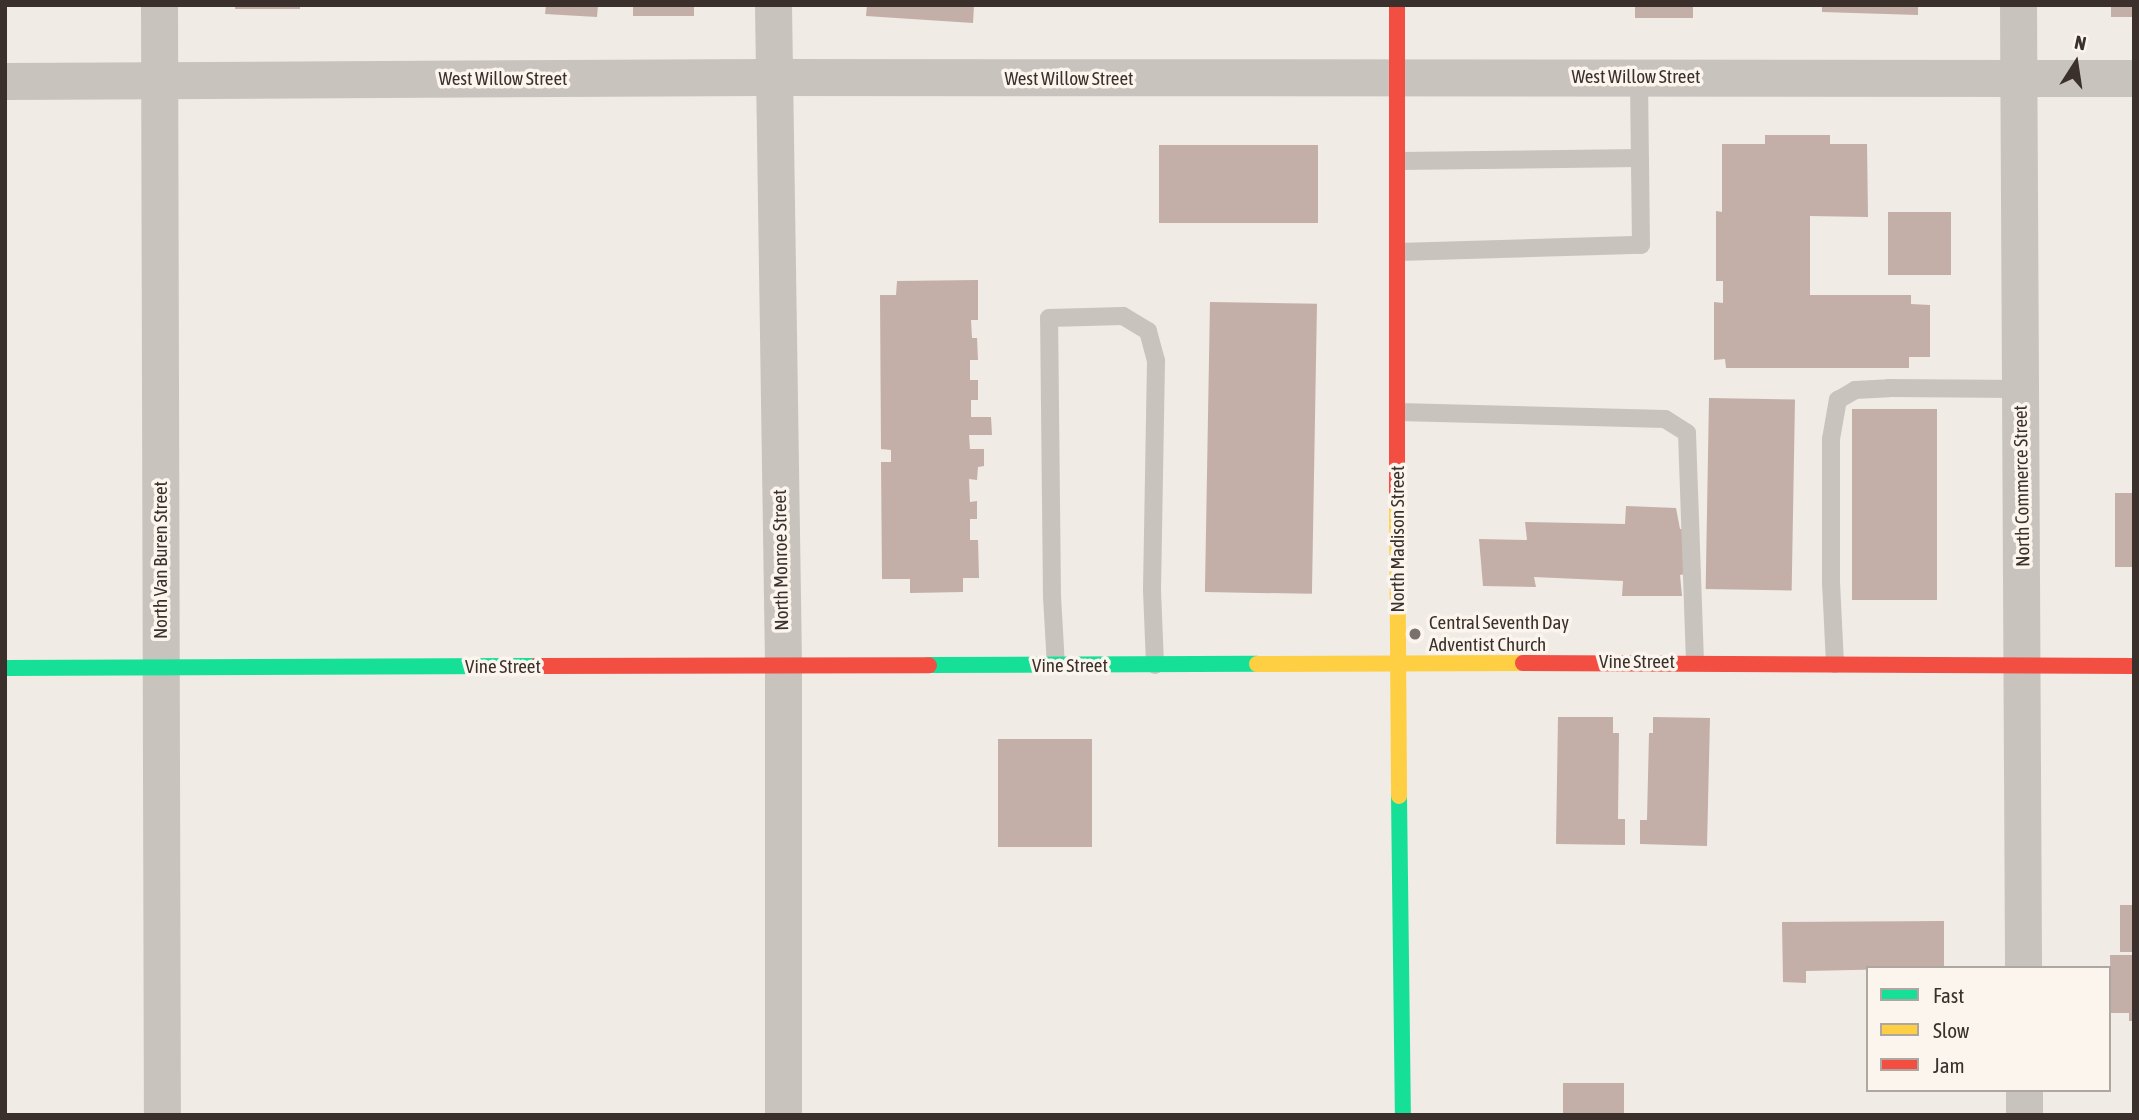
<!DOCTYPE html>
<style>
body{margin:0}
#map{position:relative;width:2139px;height:1120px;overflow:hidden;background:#f0ebe5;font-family:"Asap Condensed",sans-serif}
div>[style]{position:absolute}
.building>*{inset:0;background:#c3afa7;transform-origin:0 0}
.lane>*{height:18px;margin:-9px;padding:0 9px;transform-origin:9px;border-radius:9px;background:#c9c3be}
.street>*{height:37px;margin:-18.5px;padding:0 18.5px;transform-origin:18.5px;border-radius:18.5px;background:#c9c3be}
.fast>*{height:16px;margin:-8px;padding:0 8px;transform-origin:8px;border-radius:8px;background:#16e098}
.slow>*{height:16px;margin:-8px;padding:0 8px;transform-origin:8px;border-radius:8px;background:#ffcf43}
.jam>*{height:16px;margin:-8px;padding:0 8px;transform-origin:8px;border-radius:8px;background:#f24e42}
.dots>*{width:19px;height:19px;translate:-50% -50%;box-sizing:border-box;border:4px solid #fbf5ee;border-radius:50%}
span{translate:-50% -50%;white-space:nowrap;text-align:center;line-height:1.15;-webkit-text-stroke:7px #fbf5ee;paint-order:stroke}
.street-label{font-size:19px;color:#3b302b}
.poi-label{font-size:19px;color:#3b302b}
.left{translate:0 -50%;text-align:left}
.frame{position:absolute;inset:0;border:7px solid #3b302b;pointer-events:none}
.legend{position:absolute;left:1866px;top:966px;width:245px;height:126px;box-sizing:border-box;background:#fbf5ee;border:2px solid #aea6a0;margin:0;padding:9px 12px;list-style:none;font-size:21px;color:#3b302b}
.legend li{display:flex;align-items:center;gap:14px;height:35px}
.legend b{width:35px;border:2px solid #aea6a0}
.north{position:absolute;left:2041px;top:28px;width:70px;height:70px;-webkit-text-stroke:5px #fbf5ee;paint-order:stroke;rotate:12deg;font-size:19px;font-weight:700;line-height:28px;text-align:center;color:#3b302b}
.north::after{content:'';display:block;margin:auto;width:24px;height:32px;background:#3b302b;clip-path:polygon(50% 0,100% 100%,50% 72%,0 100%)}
</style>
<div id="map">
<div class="building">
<i style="left:235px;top:5px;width:65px;height:4px"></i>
<i style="clip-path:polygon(546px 5px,598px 5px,597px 17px,545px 14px)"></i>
<i style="left:633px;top:5px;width:61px;height:11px"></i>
<i style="clip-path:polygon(867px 5px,974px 5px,973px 23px,866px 16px)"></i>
<i style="left:1635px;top:5px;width:58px;height:13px"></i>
<i style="clip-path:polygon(1822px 5px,1918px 5px,1918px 15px,1822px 12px)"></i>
<i style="left:2111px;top:5px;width:23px;height:12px"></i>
<i style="clip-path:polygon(1765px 135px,1830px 135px,1830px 144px,1867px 144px,1868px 217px,1810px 216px,1810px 295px,1911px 295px,1911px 304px,1930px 305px,1930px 357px,1909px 357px,1909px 368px,1726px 368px,1725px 359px,1714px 360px,1714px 302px,1723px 303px,1723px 281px,1716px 281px,1716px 211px,1722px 212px,1722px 144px,1765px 144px)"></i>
<i style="left:1159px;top:145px;width:159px;height:78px"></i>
<i style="left:1888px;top:212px;width:63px;height:63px"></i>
<i style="clip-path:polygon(978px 280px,978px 320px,971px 320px,972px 338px,977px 338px,978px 360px,970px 360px,970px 380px,978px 380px,978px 400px,971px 400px,971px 417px,991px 417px,992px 435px,969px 435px,970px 449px,984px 449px,984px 466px,978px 467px,977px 480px,969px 479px,970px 502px,977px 501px,977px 519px,970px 519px,970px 540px,978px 540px,979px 578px,963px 578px,963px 592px,910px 593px,910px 579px,882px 579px,881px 462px,891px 462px,891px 450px,881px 449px,880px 295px,896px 295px,897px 281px)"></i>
<i style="left:1210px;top:302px;width:107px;height:290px;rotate:1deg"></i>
<i style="left:1709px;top:398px;width:86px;height:191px;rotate:1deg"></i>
<i style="left:1852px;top:409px;width:85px;height:191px"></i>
<i style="left:2115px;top:493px;width:19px;height:74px"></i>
<i style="clip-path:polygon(1626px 506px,1676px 508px,1680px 529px,1686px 529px,1690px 573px,1680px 575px,1682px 596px,1622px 596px,1623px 581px,1534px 577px,1536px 587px,1483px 586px,1479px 539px,1527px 540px,1525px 522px,1625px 524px)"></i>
<i style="clip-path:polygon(1558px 717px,1613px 717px,1613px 733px,1619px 733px,1618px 819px,1625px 819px,1625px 845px,1556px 844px)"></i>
<i style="clip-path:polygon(1653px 717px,1710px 718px,1707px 846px,1640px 844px,1640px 820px,1647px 820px,1649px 733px,1653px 733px)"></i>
<i style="left:998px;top:739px;width:94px;height:108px"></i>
<i style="left:2120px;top:905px;width:14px;height:47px"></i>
<i style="clip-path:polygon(1944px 921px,1944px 968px,1806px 971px,1806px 983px,1783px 982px,1782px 922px)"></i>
<i style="clip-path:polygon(2110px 955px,2134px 955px,2134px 1021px,2129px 1021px,2129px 1013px,2111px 1013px)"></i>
<i style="left:1624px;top:1083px;width:32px;height:61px;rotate:90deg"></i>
</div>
<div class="lane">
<i style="left:1398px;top:161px;width:242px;rotate:-0.7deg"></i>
<i style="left:1398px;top:252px;width:243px;rotate:-1.7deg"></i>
<i style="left:1641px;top:245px;width:168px;rotate:-90.7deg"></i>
<i style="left:1398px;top:412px;width:267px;rotate:1.5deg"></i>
<i style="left:1665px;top:419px;width:26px;rotate:32deg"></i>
<i style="left:1687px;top:433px;width:229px;rotate:88deg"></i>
<i style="left:1835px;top:664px;width:81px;rotate:-92.8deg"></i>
<i style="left:1831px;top:583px;width:144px;rotate:-90deg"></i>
<i style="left:1831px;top:439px;width:40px;rotate:-80deg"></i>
<i style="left:1838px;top:400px;width:20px;rotate:-30deg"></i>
<i style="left:1855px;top:390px;width:34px;rotate:-3deg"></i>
<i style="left:1889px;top:388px;width:132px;rotate:0.4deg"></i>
<i style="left:1056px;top:666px;width:69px;rotate:-93.3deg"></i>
<i style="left:1052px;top:597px;width:279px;rotate:-90.6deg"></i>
<i style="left:1049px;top:318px;width:74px;rotate:-1.5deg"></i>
<i style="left:1123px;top:316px;width:29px;rotate:31deg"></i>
<i style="left:1148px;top:331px;width:31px;rotate:75deg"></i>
<i style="left:1156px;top:361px;width:229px;rotate:91deg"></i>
<i style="left:1152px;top:590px;width:75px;rotate:87.7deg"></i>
</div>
<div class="street">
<i style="left:159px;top:5px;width:1110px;rotate:89.85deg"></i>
<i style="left:773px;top:5px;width:662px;rotate:89.13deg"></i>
<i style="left:783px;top:667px;width:448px;rotate:90deg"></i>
<i style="left:2018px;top:5px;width:963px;rotate:89.7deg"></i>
<i style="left:5px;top:81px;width:768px;rotate:-0.3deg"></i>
<i style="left:773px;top:77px;width:1361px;rotate:0.04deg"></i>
<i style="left:2024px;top:1090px;width:25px;rotate:90deg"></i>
</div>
<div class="fast">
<i style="left:929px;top:665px;width:328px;rotate:-0.2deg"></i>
<i style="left:5px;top:668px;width:531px;rotate:-0.22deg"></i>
<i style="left:1399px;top:796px;width:319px;rotate:89.3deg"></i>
</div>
<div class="slow">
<i style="left:1397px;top:498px;width:298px;rotate:89.6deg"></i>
<i style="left:1257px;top:664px;width:266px;rotate:-0.2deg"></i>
</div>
<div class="jam">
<i style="left:1397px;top:5px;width:493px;rotate:90deg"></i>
<i style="left:1523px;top:663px;width:611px;rotate:0.28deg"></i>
<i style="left:536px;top:666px;width:393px;rotate:-0.1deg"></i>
</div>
<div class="dots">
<i style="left:1415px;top:634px;background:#7a716c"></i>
</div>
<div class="street-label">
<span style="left:1636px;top:77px">West Willow Street</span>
<span style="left:503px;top:79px">West Willow Street</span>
<span style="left:1069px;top:79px">West Willow Street</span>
<span style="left:2022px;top:486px;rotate:-91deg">North Commerce Street</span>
<span style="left:1398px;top:539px;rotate:-90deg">North Madison Street</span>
<span style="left:161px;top:560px;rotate:-90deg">North Van Buren Street</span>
<span style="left:781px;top:560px;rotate:-91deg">North Monroe Street</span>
<span style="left:1637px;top:662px">Vine Street</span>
<span style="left:1070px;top:666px">Vine Street</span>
<span style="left:503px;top:667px">Vine Street</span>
</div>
<div class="poi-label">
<span class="left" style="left:1429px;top:634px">Central Seventh Day<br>Adventist Church</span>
</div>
<div class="frame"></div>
<ul class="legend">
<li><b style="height:9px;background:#16e098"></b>Fast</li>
<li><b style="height:9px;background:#ffcf43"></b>Slow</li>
<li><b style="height:9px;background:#f24e42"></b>Jam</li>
</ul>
<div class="north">N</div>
</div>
